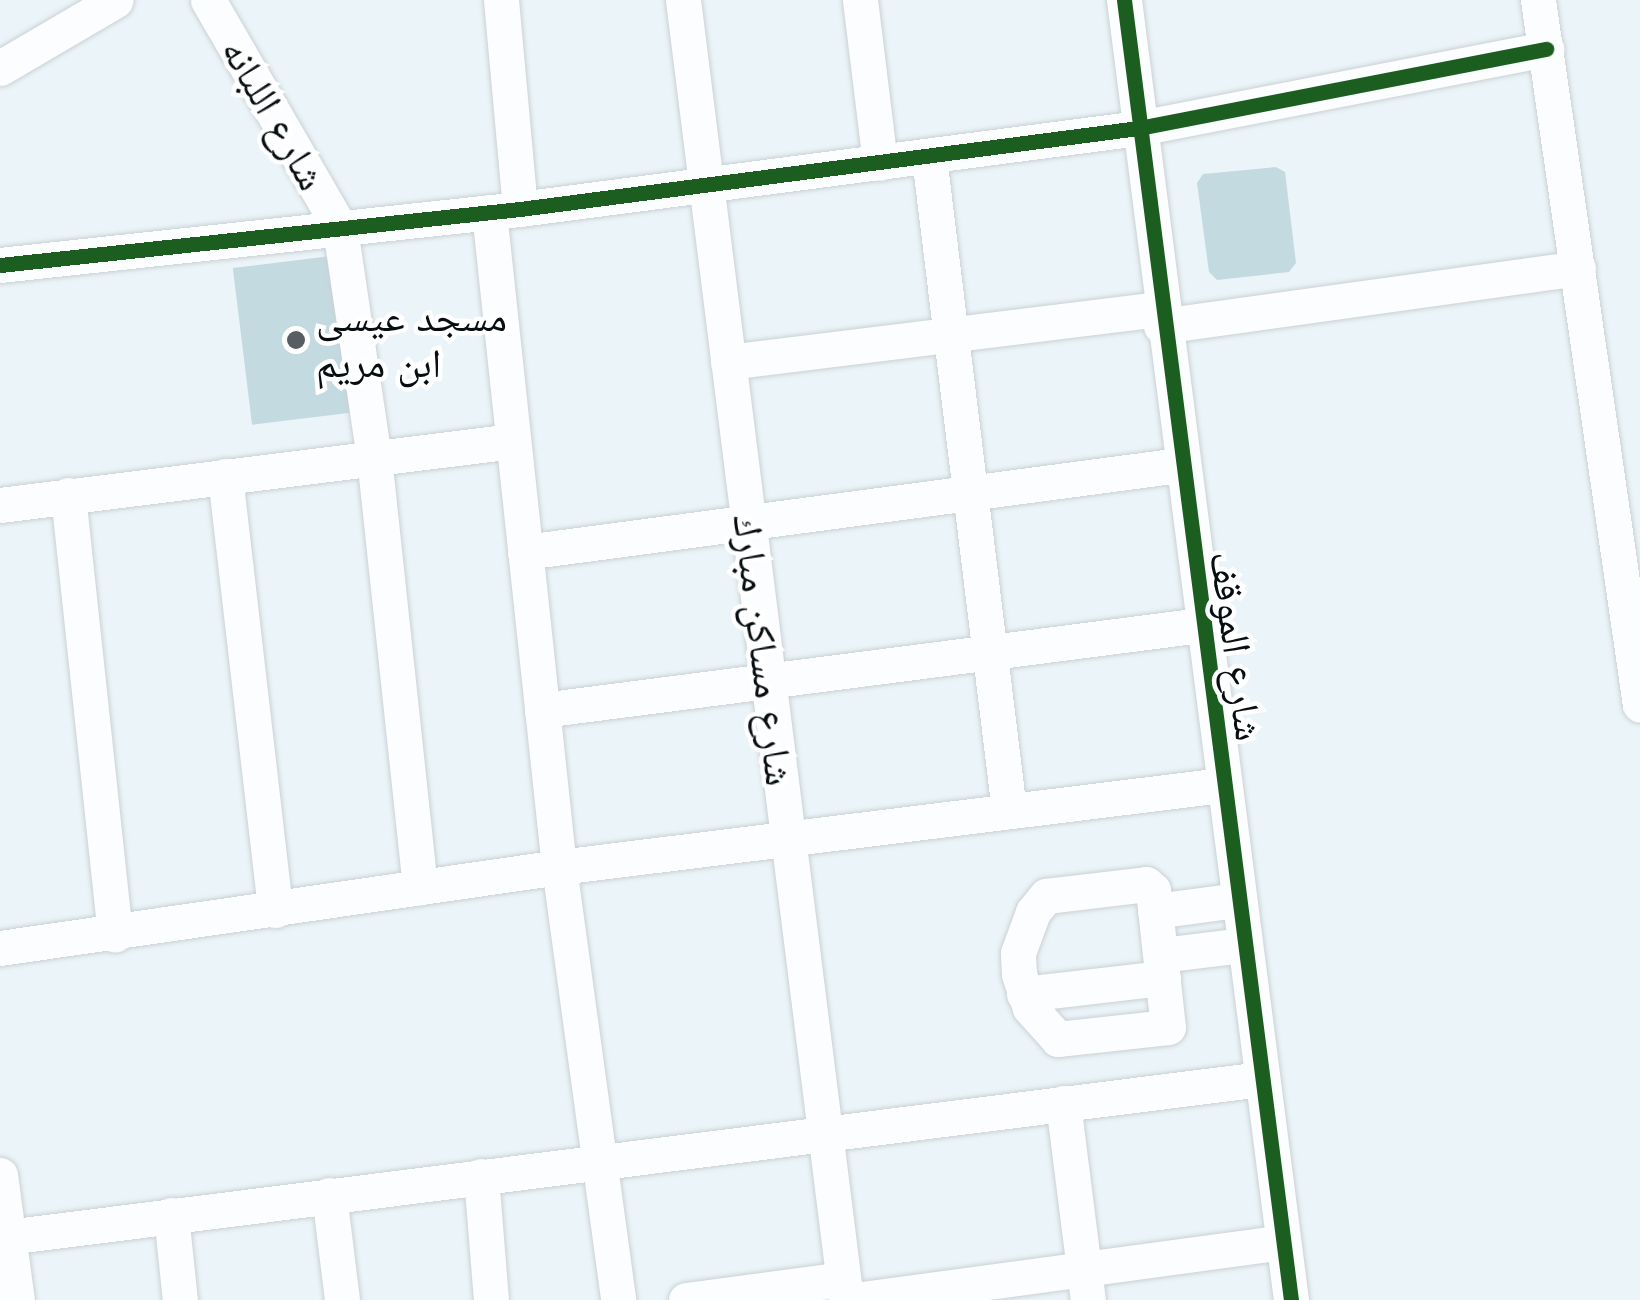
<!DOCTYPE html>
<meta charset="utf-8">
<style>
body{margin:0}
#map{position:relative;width:1640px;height:1300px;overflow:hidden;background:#ebf4f8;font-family:Jost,"Noto Naskh Arabic",sans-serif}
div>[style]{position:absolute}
.building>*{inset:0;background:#c4dae1;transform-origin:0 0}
.roads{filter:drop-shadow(0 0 2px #cad1d5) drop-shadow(0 0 2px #cad1d5)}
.minor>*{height:35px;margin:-17.5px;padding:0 17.5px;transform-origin:17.5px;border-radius:17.5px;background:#fcfdfe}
.cycleway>*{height:15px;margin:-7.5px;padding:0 7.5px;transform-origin:7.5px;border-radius:7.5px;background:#1b5e20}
.dots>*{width:28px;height:28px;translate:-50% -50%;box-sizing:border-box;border:5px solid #fff;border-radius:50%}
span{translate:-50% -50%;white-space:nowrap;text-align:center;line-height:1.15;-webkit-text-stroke:9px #fff;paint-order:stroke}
.street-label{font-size:40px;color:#070e11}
.poi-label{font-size:40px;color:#070e11}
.left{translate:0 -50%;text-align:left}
</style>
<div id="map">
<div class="building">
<i style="clip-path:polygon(1276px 167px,1285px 172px,1296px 263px,1289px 272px,1217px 280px,1209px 272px,1197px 183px,1203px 174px)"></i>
<i style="left:339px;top:255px;width:158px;height:107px;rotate:83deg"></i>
</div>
<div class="roads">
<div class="minor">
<i style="left:208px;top:0;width:263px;rotate:59.9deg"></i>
<i style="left:340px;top:228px;width:232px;rotate:81.6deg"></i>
<i style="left:374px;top:457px;width:433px;rotate:83.9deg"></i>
<i style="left:501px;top:0;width:210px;rotate:84.8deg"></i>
<i style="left:683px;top:0;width:1310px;rotate:82.85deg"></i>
<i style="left:860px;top:0;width:164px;rotate:83deg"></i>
<i style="left:1124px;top:0;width:1311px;rotate:82.68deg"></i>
<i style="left:1538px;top:0;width:712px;rotate:81.77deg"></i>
<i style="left:0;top:68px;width:134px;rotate:-30.4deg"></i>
<i style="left:929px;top:157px;width:658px;rotate:83.02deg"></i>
<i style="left:489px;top:212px;width:659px;rotate:83.9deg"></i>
<i style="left:559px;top:867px;width:437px;rotate:82.2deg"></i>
<i style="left:0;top:265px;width:523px;rotate:-6.15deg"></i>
<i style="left:520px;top:209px;width:624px;rotate:-7.46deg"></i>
<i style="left:1139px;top:128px;width:415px;rotate:-11deg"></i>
<i style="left:1161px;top:326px;width:421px;rotate:-7.9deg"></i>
<i style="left:728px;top:362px;width:434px;rotate:-7deg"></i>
<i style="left:225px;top:476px;width:437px;rotate:83.4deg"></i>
<i style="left:68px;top:495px;width:442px;rotate:83.9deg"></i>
<i style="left:0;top:505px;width:517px;rotate:-7.11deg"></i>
<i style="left:525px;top:552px;width:661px;rotate:-7.57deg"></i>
<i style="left:542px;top:710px;width:664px;rotate:-7.35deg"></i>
<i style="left:1146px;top:884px;width:9px;rotate:41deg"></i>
<i style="left:1153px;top:890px;width:138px;rotate:83.8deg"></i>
<i style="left:1168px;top:1027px;width:111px;rotate:173.8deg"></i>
<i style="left:1058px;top:1039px;width:42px;rotate:-132.1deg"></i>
<i style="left:1030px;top:1008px;width:36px;rotate:-108deg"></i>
<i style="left:1019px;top:974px;width:21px;rotate:-93deg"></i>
<i style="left:1018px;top:953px;width:44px;rotate:-69.9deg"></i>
<i style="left:1033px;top:912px;width:21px;rotate:-51deg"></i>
<i style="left:1046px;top:896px;width:101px;rotate:-6.8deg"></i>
<i style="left:1155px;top:911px;width:83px;rotate:-7.6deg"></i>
<i style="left:0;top:948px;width:565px;rotate:-8.24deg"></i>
<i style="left:559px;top:867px;width:668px;rotate:-7.05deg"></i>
<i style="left:1161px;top:955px;width:84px;rotate:-6.9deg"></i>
<i style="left:1024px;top:994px;width:140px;rotate:-6.6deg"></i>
<i style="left:1063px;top:1103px;width:199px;rotate:82.8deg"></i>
<i style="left:0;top:1175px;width:126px;rotate:82.3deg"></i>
<i style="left:481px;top:1176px;width:124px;rotate:85.4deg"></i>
<i style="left:329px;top:1195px;width:106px;rotate:82.9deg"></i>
<i style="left:171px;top:1215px;width:85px;rotate:84deg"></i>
<i style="left:7px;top:1237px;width:1264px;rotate:-7.18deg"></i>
<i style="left:686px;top:1300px;width:158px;rotate:-7.6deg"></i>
<i style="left:855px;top:1300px;width:432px;rotate:-7.7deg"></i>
</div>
</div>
<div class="cycleway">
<i style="left:1124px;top:0;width:1311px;rotate:82.68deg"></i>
<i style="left:0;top:265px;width:523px;rotate:-6.15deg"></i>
<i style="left:520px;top:209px;width:624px;rotate:-7.46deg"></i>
<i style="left:1139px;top:128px;width:415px;rotate:-11deg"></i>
</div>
<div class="dots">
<i style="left:296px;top:340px;background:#575e62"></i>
</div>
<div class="street-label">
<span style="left:274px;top:114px;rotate:60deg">شارع اللبانه</span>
<span style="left:1237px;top:646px;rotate:82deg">شارع الموقف</span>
<span style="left:764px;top:650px;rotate:83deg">شارع مساكن مبارك</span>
</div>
<div class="poi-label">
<span class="left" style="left:316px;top:340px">مسجد عيسى<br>ابن مريم</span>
</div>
</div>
